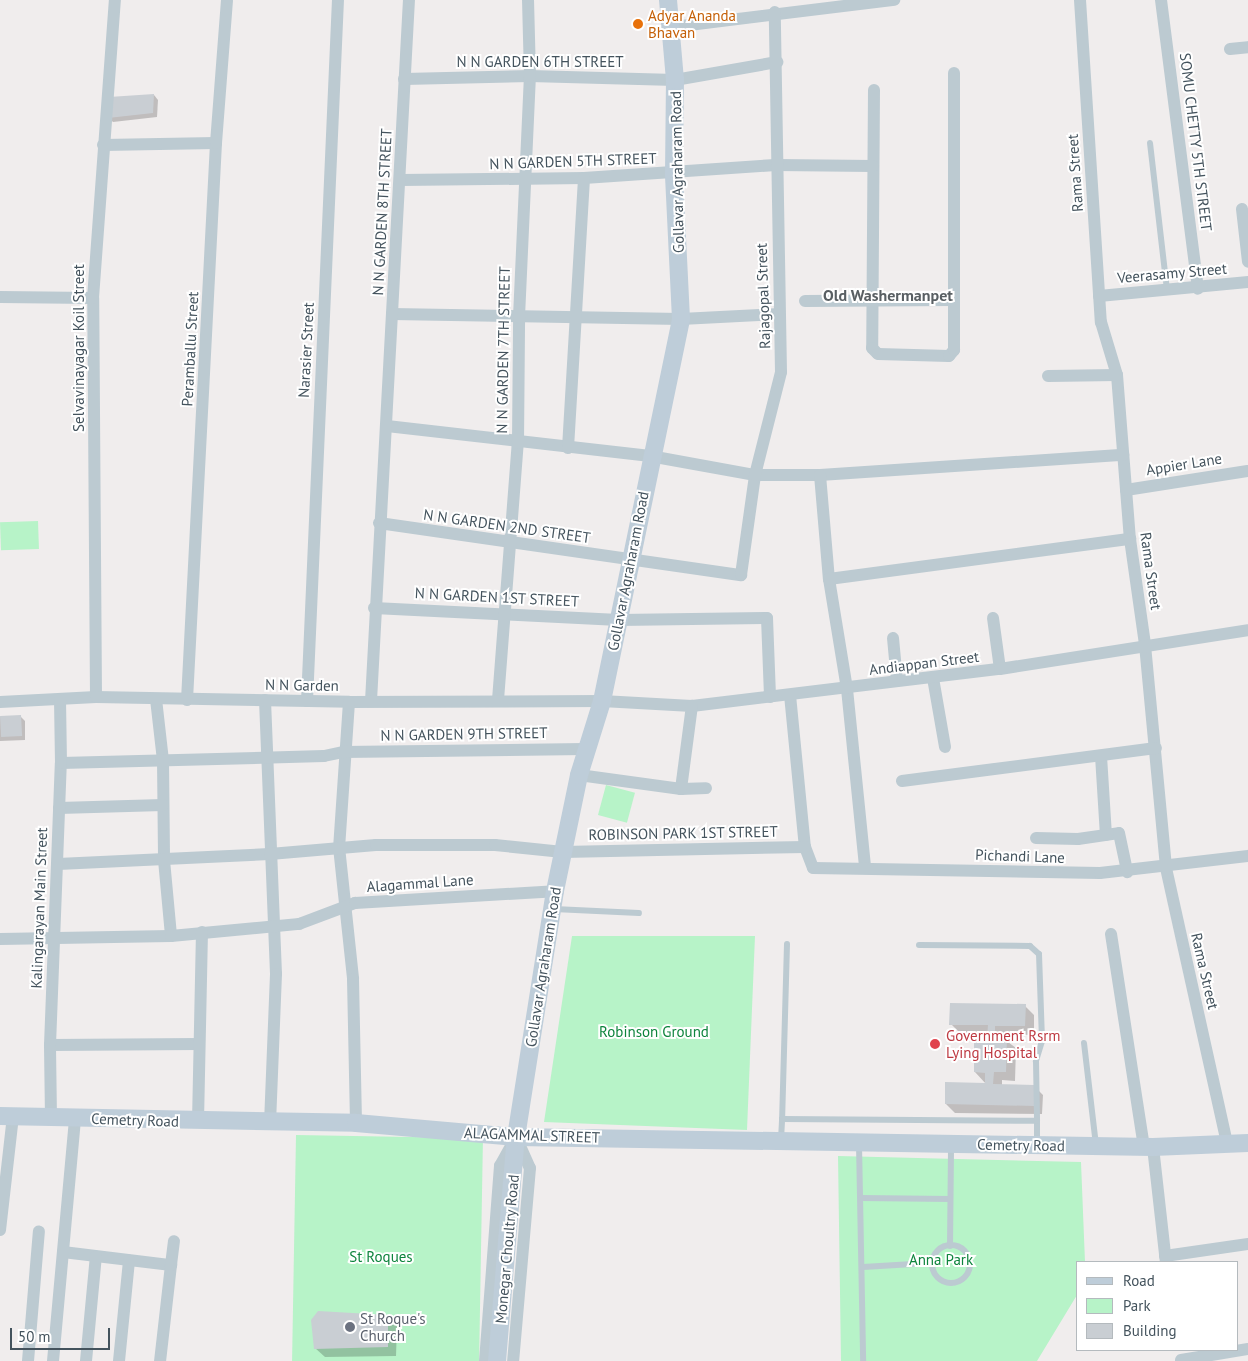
<!DOCTYPE html>
<style>
body{margin:0}
#map{position:relative;width:1248px;height:1361px;overflow:hidden;background:#f0eded;font-family:"PT Sans",sans-serif}
div>[style]{position:absolute}
.green>*{inset:0;background:#b7f3c8;transform-origin:0 0}
.shadow>*{inset:0;background:#0003}
.building>*{inset:0;background:#c9ced3;transform-origin:0 0}
.lane>*{height:6px;margin:-3px;padding:0 3px;transform-origin:3px;border-radius:3px;background:#bccad1}
.lane>.ring{margin:-3px;padding:0;box-sizing:content-box;background:none;border:6px solid #bccad1;border-radius:50%}
.street>*{height:12px;margin:-6px;padding:0 6px;transform-origin:6px;border-radius:6px;background:#bccad1}
.secondary>*{height:18px;margin:-9px;padding:0 9px;transform-origin:9px;border-radius:9px;background:#becdd9}
.dots>*{width:14px;height:14px;translate:-50% -50%;box-sizing:border-box;border:2px solid #fff;border-radius:50%}
span{translate:-50% -50%;white-space:nowrap;text-align:center;line-height:1.15;-webkit-text-stroke:4px #fff;paint-order:stroke}
.food-label{font-size:15px;color:#c56008}
.left{translate:0 -50%;text-align:left}
.street-label{font-size:15px;color:#44535d}
.park-label{font-size:15px;color:#0e843d}
.health-label{font-size:15px;color:#be3a42}
.worship-label{font-size:15px;color:#5b616d}
.neighbourhood-label{font-size:16px;color:#595f63;font-weight:700}
.legend{position:absolute;left:1076px;top:1261px;width:162px;height:90px;box-sizing:border-box;background:#fff;border:1px solid #b4babe;margin:0;padding:6px 9px;list-style:none;font-size:15px;color:#44535d}
.legend li{display:flex;align-items:center;gap:10px;height:25px}
.legend b{width:25px;border:1px solid #b4babe}
.scale{position:absolute;left:10px;top:1328px;width:100px;height:22px;box-sizing:border-box;border:2px solid #44535d;border-top:0;padding-left:6px;font-size:15px;line-height:18px;white-space:nowrap;color:#44535d;-webkit-text-stroke:4px #fff;paint-order:stroke}
</style>
<div id="map">
<div class="green">
<i style="left:38px;top:521px;width:28px;height:38px;rotate:88deg"></i>
<i style="left:606px;top:785px;width:30px;height:31px;rotate:15deg"></i>
<i style="clip-path:polygon(572px 936px,755px 936px,747px 1130px,544px 1122px)"></i>
<i style="left:296px;top:1135px;width:187px;height:227px;rotate:1deg"></i>
<i style="clip-path:polygon(838px 1156px,1081px 1162px,1085px 1262px,1077px 1262px,1077px 1295px,1037px 1361px,841px 1361px)"></i>
</div>
<div class="shadow">
<i style="clip-path:polygon(154px 95px,158px 100px,157px 117px,113px 122px,109px 118px)"></i>
<i style="clip-path:polygon(20px 716px,25px 721px,25px 740px,0 741px,0 717px)"></i>
<i style="clip-path:polygon(1025px 1006px,1034px 1015px,1034px 1035px,1004px 1034px,1004px 1039px,1016px 1048px,1015px 1081px,1002px 1080px,1002px 1085px,1034px 1086px,1043px 1095px,1042px 1114px,955px 1113px,946px 1104px,986px 1084px,975px 1072px,989px 1034px,960px 1033px,951px 1024px)"></i>
<i style="clip-path:polygon(388px 1317px,397px 1326px,396px 1356px,325px 1357px,315px 1348px)"></i>
</div>
<div class="building">
<i style="clip-path:polygon(154px 94px,153px 113px,108px 118px,109px 97px)"></i>
<i style="left:21px;top:715px;width:21px;height:21px;rotate:87deg"></i>
<i style="clip-path:polygon(950px 1003px,1026px 1004px,1025px 1026px,995px 1026px,995px 1038px,1007px 1038px,1006px 1072px,994px 1072px,993px 1084px,1034px 1085px,1034px 1106px,945px 1104px,945px 1082px,985px 1083px,985px 1073px,974px 1072px,974px 1038px,987px 1038px,988px 1025px,949px 1025px)"></i>
<i style="clip-path:polygon(318px 1311px,388px 1315px,388px 1347px,314px 1349px,311px 1320px)"></i>
</div>
<div class="lane">
<i style="left:1150px;top:143px;width:149px;rotate:83.4deg"></i>
<i style="left:554px;top:909px;width:85px;rotate:2.7deg"></i>
<i style="left:787px;top:944px;width:175px;rotate:91.6deg"></i>
<i style="left:782px;top:1119px;width:255px;rotate:0.4deg"></i>
<i style="left:1037px;top:1121px;width:23px;rotate:90deg"></i>
<i style="left:919px;top:945px;width:111px;rotate:0.5deg"></i>
<i style="left:1030px;top:946px;width:12px;rotate:42deg"></i>
<i style="left:1039px;top:954px;width:87px;rotate:88deg"></i>
<i style="left:1042px;top:1041px;width:21px;rotate:107deg"></i>
<i style="left:1036px;top:1061px;width:60px;rotate:89deg"></i>
<i style="left:1084px;top:1043px;width:103px;rotate:83.3deg"></i>
<i style="left:781px;top:1140px;width:21px;rotate:-87deg"></i>
<i style="left:859px;top:1144px;width:217px;rotate:88.9deg"></i>
<i style="left:861px;top:1198px;width:89px;rotate:0.6deg"></i>
<i class="ring" style="left:932px;top:1245px;width:32px;height:32px"></i>
<i style="left:950px;top:1246px;width:101px;rotate:-89.4deg"></i>
<i style="left:863px;top:1267px;width:67px;rotate:-3.4deg"></i>
</div>
<div class="street">
<i style="left:1080px;top:0;width:323px;rotate:86.3deg"></i>
<i style="left:1101px;top:322px;width:55px;rotate:73.2deg"></i>
<i style="left:1117px;top:375px;width:165px;rotate:85.5deg"></i>
<i style="left:1130px;top:539px;width:107px;rotate:81.9deg"></i>
<i style="left:1145px;top:645px;width:224px;rotate:84.6deg"></i>
<i style="left:1166px;top:868px;width:282px;rotate:77.5deg"></i>
<i style="left:1161px;top:0;width:291px;rotate:82.7deg"></i>
<i style="left:673px;top:27px;width:223px;rotate:-7deg"></i>
<i style="left:1230px;top:49px;width:18px;rotate:-6deg"></i>
<i style="left:404px;top:79px;width:126px;rotate:-1.4deg"></i>
<i style="left:530px;top:76px;width:145px;rotate:1.6deg"></i>
<i style="left:675px;top:80px;width:104px;rotate:-10deg"></i>
<i style="left:874px;top:90px;width:258px;rotate:90.4deg"></i>
<i style="left:872px;top:348px;width:8px;rotate:45deg"></i>
<i style="left:878px;top:354px;width:71px;rotate:1.6deg"></i>
<i style="left:949px;top:356px;width:8px;rotate:-50deg"></i>
<i style="left:954px;top:350px;width:277px;rotate:-90deg"></i>
<i style="left:103px;top:145px;width:113px;rotate:-1deg"></i>
<i style="left:401px;top:180px;width:183px;rotate:-0.6deg"></i>
<i style="left:584px;top:178px;width:192px;rotate:-3.9deg"></i>
<i style="left:776px;top:165px;width:97px;rotate:0.6deg"></i>
<i style="left:1242px;top:209px;width:53px;rotate:83.5deg"></i>
<i style="left:1099px;top:296px;width:150px;rotate:-5.4deg"></i>
<i style="left:0;top:297px;width:93px;rotate:0.6deg"></i>
<i style="left:805px;top:301px;width:147px;rotate:-0.4deg"></i>
<i style="left:392px;top:314px;width:289px;rotate:1deg"></i>
<i style="left:681px;top:319px;width:98px;rotate:-2.9deg"></i>
<i style="left:1048px;top:376px;width:69px;rotate:-0.8deg"></i>
<i style="left:387px;top:426px;width:265px;rotate:6.5deg"></i>
<i style="left:650px;top:456px;width:107px;rotate:10.3deg"></i>
<i style="left:755px;top:475px;width:65px"></i>
<i style="left:820px;top:475px;width:304px;rotate:-3.8deg"></i>
<i style="left:568px;top:448px;width:270px;rotate:-86.6deg"></i>
<i style="left:820px;top:475px;width:104px;rotate:85.1deg"></i>
<i style="left:829px;top:579px;width:111px;rotate:80.7deg"></i>
<i style="left:847px;top:689px;width:179px;rotate:84.2deg"></i>
<i style="left:1126px;top:490px;width:123px;rotate:-8.9deg"></i>
<i style="left:379px;top:523px;width:366px;rotate:8.2deg"></i>
<i style="left:741px;top:575px;width:101px;rotate:-82deg"></i>
<i style="left:755px;top:475px;width:106px;rotate:-75.8deg"></i>
<i style="left:781px;top:372px;width:360px;rotate:-91deg"></i>
<i style="left:829px;top:579px;width:304px;rotate:-7.6deg"></i>
<i style="left:374px;top:608px;width:245px;rotate:2.8deg"></i>
<i style="left:619px;top:620px;width:148px;rotate:-0.8deg"></i>
<i style="left:767px;top:618px;width:79px;rotate:87.8deg"></i>
<i style="left:993px;top:618px;width:51px;rotate:82.2deg"></i>
<i style="left:893px;top:638px;width:43px;rotate:84.7deg"></i>
<i style="left:933px;top:678px;width:70px;rotate:80.1deg"></i>
<i style="left:790px;top:695px;width:153px;rotate:84.4deg"></i>
<i style="left:805px;top:847px;width:22px;rotate:69deg"></i>
<i style="left:813px;top:868px;width:287px;rotate:1deg"></i>
<i style="left:1100px;top:873px;width:149px;rotate:-6.6deg"></i>
<i style="left:96px;top:697px;width:399px;rotate:-90.4deg"></i>
<i style="left:93px;top:298px;width:299px;rotate:-85.8deg"></i>
<i style="left:156px;top:699px;width:61px;rotate:83.5deg"></i>
<i style="left:163px;top:760px;width:100px;rotate:89.4deg"></i>
<i style="left:164px;top:860px;width:76px;rotate:84.7deg"></i>
<i style="left:187px;top:700px;width:558px;rotate:-87.02deg"></i>
<i style="left:216px;top:143px;width:143px;rotate:-85.6deg"></i>
<i style="left:265px;top:700px;width:274px;rotate:87.7deg"></i>
<i style="left:276px;top:974px;width:150px;rotate:92.3deg"></i>
<i style="left:498px;top:700px;width:258px;rotate:-85.6deg"></i>
<i style="left:518px;top:443px;width:126px;rotate:-89.5deg"></i>
<i style="left:519px;top:317px;width:241px;rotate:-87.4deg"></i>
<i style="left:530px;top:76px;width:76px;rotate:-91.5deg"></i>
<i style="left:307px;top:701px;width:702px;rotate:-87.47deg"></i>
<i style="left:371px;top:701px;width:702px;rotate:-86.9deg"></i>
<i style="left:0;top:702px;width:96px;rotate:-3deg"></i>
<i style="left:96px;top:697px;width:253px;rotate:1.1deg"></i>
<i style="left:349px;top:702px;width:253px;rotate:-0.2deg"></i>
<i style="left:602px;top:701px;width:90px;rotate:3.2deg"></i>
<i style="left:692px;top:706px;width:310px;rotate:-6.9deg"></i>
<i style="left:1000px;top:669px;width:251px;rotate:-8.9deg"></i>
<i style="left:349px;top:702px;width:145px;rotate:93.9deg"></i>
<i style="left:339px;top:847px;width:133px;rotate:83.9deg"></i>
<i style="left:353px;top:979px;width:144px;rotate:88.8deg"></i>
<i style="left:1101px;top:756px;width:79px;rotate:86.4deg"></i>
<i style="left:61px;top:763px;width:263px;rotate:-1.5deg"></i>
<i style="left:324px;top:756px;width:19px;rotate:-12deg"></i>
<i style="left:343px;top:752px;width:242px;rotate:-0.7deg"></i>
<i style="left:579px;top:775px;width:103px;rotate:7.8deg"></i>
<i style="left:681px;top:789px;width:25px;rotate:-2deg"></i>
<i style="left:902px;top:781px;width:256px;rotate:-7.4deg"></i>
<i style="left:681px;top:789px;width:84px;rotate:-82.5deg"></i>
<i style="left:59px;top:808px;width:104px;rotate:-1.7deg"></i>
<i style="left:1036px;top:838px;width:42px;rotate:1.4deg"></i>
<i style="left:1078px;top:839px;width:41px;rotate:-8.3deg"></i>
<i style="left:1119px;top:833px;width:40px;rotate:78deg"></i>
<i style="left:58px;top:864px;width:212px;rotate:-2.7deg"></i>
<i style="left:270px;top:854px;width:106px;rotate:-4.9deg"></i>
<i style="left:376px;top:845px;width:119px"></i>
<i style="left:495px;top:845px;width:68px;rotate:5.9deg"></i>
<i style="left:563px;top:852px;width:242px;rotate:-1.2deg"></i>
<i style="left:1111px;top:934px;width:216px;rotate:81.2deg"></i>
<i style="left:0;top:939px;width:171px;rotate:-1deg"></i>
<i style="left:171px;top:936px;width:129px;rotate:-5.4deg"></i>
<i style="left:299px;top:924px;width:60px;rotate:-20.6deg"></i>
<i style="left:355px;top:903px;width:200px;rotate:-3.4deg"></i>
<i style="left:50px;top:1045px;width:149px;rotate:-0.4deg"></i>
<i style="left:51px;top:1118px;width:73px;rotate:-90.8deg"></i>
<i style="left:50px;top:1045px;width:282px;rotate:-87.8deg"></i>
<i style="left:61px;top:763px;width:64px;rotate:-90.9deg"></i>
<i style="left:198px;top:1122px;width:190px;rotate:-88.8deg"></i>
<i style="left:1153px;top:1147px;width:116px;rotate:83.6deg"></i>
<i style="left:0;top:1230px;width:115px;rotate:-83.5deg"></i>
<i style="left:63px;top:1252px;width:109px;rotate:6.9deg"></i>
<i style="left:171px;top:1265px;width:97px;rotate:96.5deg"></i>
<i style="left:1165px;top:1256px;width:84px;rotate:-8.2deg"></i>
<i style="left:171px;top:1265px;width:24px;rotate:-83deg"></i>
<i style="left:1181px;top:1360px;width:68px;rotate:-9.3deg"></i>
<i style="left:28px;top:1361px;width:130px;rotate:-85.2deg"></i>
<i style="left:53px;top:1361px;width:243px;rotate:-84.8deg"></i>
<i style="left:86px;top:1361px;width:105px;rotate:-84.6deg"></i>
<i style="left:119px;top:1361px;width:101px;rotate:-84.3deg"></i>
<i style="left:485px;top:1361px;width:196px;rotate:-85.6deg"></i>
<i style="left:500px;top:1166px;width:33px;rotate:-61deg"></i>
<i style="left:516px;top:1137px;width:34px;rotate:66deg"></i>
<i style="left:530px;top:1168px;width:194px;rotate:95deg"></i>
</div>
<div class="secondary">
<i style="left:0;top:1116px;width:356px;rotate:1.1deg"></i>
<i style="left:356px;top:1123px;width:161px;rotate:5deg"></i>
<i style="left:516px;top:1137px;width:637px;rotate:0.9deg"></i>
<i style="left:1153px;top:1147px;width:95px;rotate:-2.4deg"></i>
<i style="left:497px;top:1361px;width:225px;rotate:-85.2deg"></i>
<i style="left:516px;top:1137px;width:249px;rotate:-81deg"></i>
<i style="left:555px;top:891px;width:118px;rotate:-78.3deg"></i>
<i style="left:579px;top:775px;width:77px;rotate:-72.7deg"></i>
<i style="left:602px;top:701px;width:390px;rotate:-78.3deg"></i>
<i style="left:681px;top:319px;width:145px;rotate:-92.8deg"></i>
<i style="left:674px;top:174px;width:94px;rotate:-89.4deg"></i>
<i style="left:675px;top:80px;width:80px;rotate:-95deg"></i>
</div>
<div class="dots">
<i style="left:638px;top:24px;background:#e8710a"></i>
<i style="left:935px;top:1044px;background:#e0444e"></i>
<i style="left:350px;top:1327px;background:#6b7280"></i>
</div>
<div class="food-label">
<span class="left" style="left:648px;top:24px">Adyar Ananda<br>Bhavan</span>
</div>
<div class="street-label">
<span style="left:540px;top:62px">N N GARDEN 6TH STREET</span>
<span style="left:1196px;top:142px;rotate:83deg">SOMU CHETTY 5TH STREET</span>
<span style="left:573px;top:161px;rotate:-2deg">N N GARDEN 5TH STREET</span>
<span style="left:677px;top:172px;rotate:-91deg">Gollavar Agraharam Road</span>
<span style="left:1075px;top:173px;rotate:-94deg">Rama Street</span>
<span style="left:382px;top:212px;rotate:-87deg">N N GARDEN 8TH STREET</span>
<span style="left:1172px;top:273px;rotate:-5deg">Veerasamy Street</span>
<span style="left:763px;top:296px;rotate:-92deg">Rajagopal Street</span>
<span style="left:79px;top:348px;rotate:-90deg">Selvavinayagar Koil Street</span>
<span style="left:190px;top:349px;rotate:-87deg">Peramballu Street</span>
<span style="left:306px;top:350px;rotate:-87deg">Narasier Street</span>
<span style="left:503px;top:350px;rotate:-89deg">N N GARDEN 7TH STREET</span>
<span style="left:1184px;top:464px;rotate:-9deg">Appier Lane</span>
<span style="left:507px;top:526px;rotate:8deg">N N GARDEN 2ND STREET</span>
<span style="left:628px;top:571px;rotate:-79deg">Gollavar Agraharam Road</span>
<span style="left:1151px;top:571px;rotate:82deg">Rama Street</span>
<span style="left:497px;top:597px;rotate:3deg">N N GARDEN 1ST STREET</span>
<span style="left:924px;top:663px;rotate:-7deg">Andiappan Street</span>
<span style="left:302px;top:685px;rotate:1deg">N N Garden</span>
<span style="left:464px;top:734px;rotate:-1deg">N N GARDEN 9TH STREET</span>
<span style="left:683px;top:833px;rotate:-1deg">ROBINSON PARK 1ST STREET</span>
<span style="left:1020px;top:856px;rotate:2deg">Pichandi Lane</span>
<span style="left:420px;top:883px;rotate:-4deg">Alagammal Lane</span>
<span style="left:39px;top:908px;rotate:-88deg">Kalingarayan Main Street</span>
<span style="left:543px;top:967px;rotate:-81deg">Gollavar Agraharam Road</span>
<span style="left:1205px;top:971px;rotate:77deg">Rama Street</span>
<span style="left:135px;top:1120px;rotate:2deg">Cemetry Road</span>
<span style="left:532px;top:1135px;rotate:2deg">ALAGAMMAL STREET</span>
<span style="left:1021px;top:1145px;rotate:1deg">Cemetry Road</span>
<span style="left:507px;top:1249px;rotate:-85deg">Monegar Choultry Road</span>
</div>
<div class="park-label">
<span style="left:654px;top:1032px">Robinson Ground</span>
<span style="left:381px;top:1257px">St Roques</span>
<span style="left:941px;top:1260px">Anna Park</span>
</div>
<div class="health-label">
<span class="left" style="left:946px;top:1044px">Government Rsrm<br>Lying Hospital</span>
</div>
<div class="worship-label">
<span class="left" style="left:360px;top:1327px">St Roque's<br>Church</span>
</div>
<div class="neighbourhood-label">
<span style="left:888px;top:295px">Old Washermanpet</span>
</div>
<ul class="legend">
<li><b style="height:6px;background:#becdd9"></b>Road</li>
<li><b style="height:14px;background:#b7f3c8"></b>Park</li>
<li><b style="height:14px;background:#c9ced3"></b>Building</li>
</ul>
<div class="scale">50 m</div>
</div>
